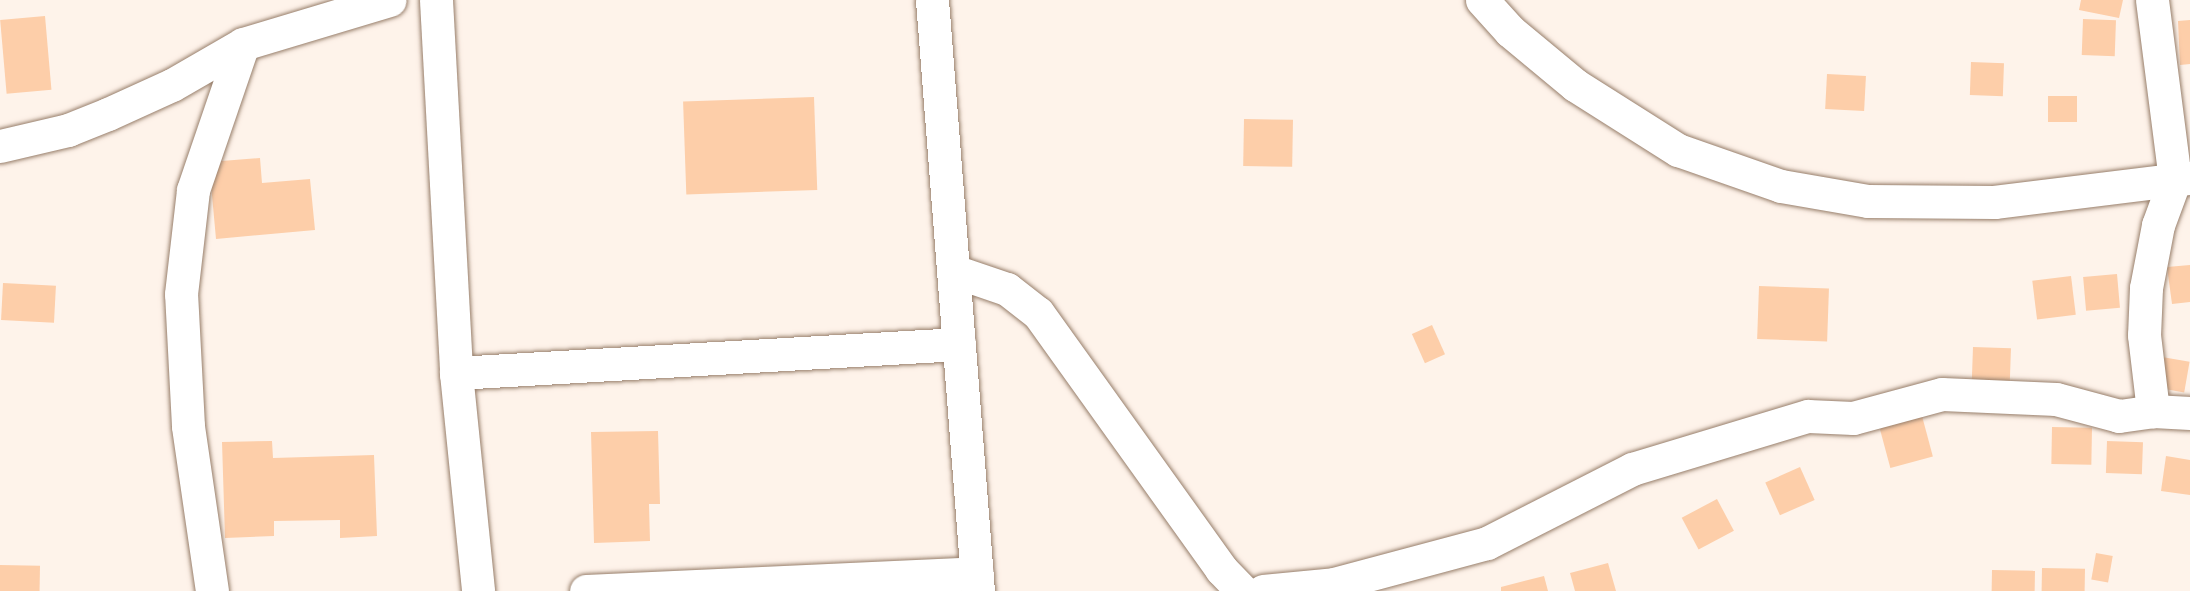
<!DOCTYPE html>
<style>
body{margin:0}
#map{position:relative;width:2190px;height:591px;overflow:hidden;background:#fef3ea;font-family:"Golos Text",sans-serif}
div>[style]{position:absolute}
.building>*{inset:0;background:#fdcea9;transform-origin:0 0}
.roads{filter:drop-shadow(0 0 2px #977e6a) drop-shadow(0 0 2px #977e6a)}
.minor>*{height:33px;margin:-16.5px;padding:0 16.5px;transform-origin:16.5px;border-radius:16.5px;background:#fff}
span{translate:-50% -50%;white-space:nowrap;text-align:center;line-height:1.15;-webkit-text-stroke:6px #fff;paint-order:stroke}
</style>
<div id="map">
<div class="building">
<i style="clip-path:polygon(2081px 0,2123px 0,2119px 18px,2079px 10px)"></i>
<i style="left:45px;top:16px;width:74px;height:45px;rotate:85deg"></i>
<i style="left:2083px;top:19px;width:33px;height:36px;rotate:2deg"></i>
<i style="clip-path:polygon(2190px 20px,2190px 64px,2180px 65px,2178px 21px)"></i>
<i style="left:1971px;top:62px;width:33px;height:33px;rotate:2deg"></i>
<i style="left:1827px;top:74px;width:39px;height:35px;rotate:3deg"></i>
<i style="left:2048px;top:96px;width:29px;height:26px"></i>
<i style="left:814px;top:97px;width:93px;height:131px;rotate:88deg"></i>
<i style="left:1244px;top:119px;width:49px;height:47px;rotate:1deg"></i>
<i style="clip-path:polygon(260px 158px,262px 183px,310px 179px,315px 230px,216px 239px,209px 162px)"></i>
<i style="clip-path:polygon(2190px 265px,2190px 302px,2172px 304px,2167px 267px)"></i>
<i style="left:2117px;top:274px;width:34px;height:34px;rotate:85deg"></i>
<i style="left:2071px;top:276px;width:39px;height:39px;rotate:83deg"></i>
<i style="left:3px;top:283px;width:53px;height:37px;rotate:3deg"></i>
<i style="left:1759px;top:286px;width:70px;height:53px;rotate:2deg"></i>
<i style="left:1432px;top:325px;width:32px;height:22px;rotate:66deg"></i>
<i style="left:1973px;top:347px;width:38px;height:40px;rotate:2deg"></i>
<i style="left:2162px;top:357px;width:28px;height:31px;rotate:10deg"></i>
<i style="left:1922px;top:416px;width:42px;height:44px;rotate:75deg"></i>
<i style="left:2052px;top:427px;width:40px;height:37px;rotate:1deg"></i>
<i style="clip-path:polygon(658px 431px,660px 504px,649px 504px,650px 541px,594px 543px,591px 432px)"></i>
<i style="clip-path:polygon(272px 441px,273px 458px,374px 455px,377px 536px,340px 538px,340px 520px,274px 521px,274px 536px,225px 538px,222px 442px)"></i>
<i style="left:2107px;top:441px;width:36px;height:32px;rotate:2deg"></i>
<i style="clip-path:polygon(2166px 456px,2190px 460px,2190px 495px,2161px 491px)"></i>
<i style="left:1800px;top:467px;width:36px;height:38px;rotate:66deg"></i>
<i style="left:1717px;top:499px;width:36px;height:40px;rotate:62deg"></i>
<i style="left:2096px;top:553px;width:17px;height:27px;rotate:10deg"></i>
<i style="clip-path:polygon(1608px 563px,1616px 591px,1575px 591px,1570px 573px)"></i>
<i style="left:0;top:565px;width:40px;height:26px;rotate:1deg"></i>
<i style="left:2042px;top:568px;width:43px;height:23px;rotate:1deg"></i>
<i style="left:1992px;top:570px;width:43px;height:21px;rotate:1deg"></i>
<i style="clip-path:polygon(1544px 576px,1548px 591px,1501px 591px,1501px 587px)"></i>
</div>
<div class="roads">
<div class="minor">
<i style="left:436px;top:0;width:374px;rotate:86.9deg"></i>
<i style="left:456px;top:373px;width:219px;rotate:84.2deg"></i>
<i style="left:932px;top:0;width:593px;rotate:85.55deg"></i>
<i style="left:1482px;top:0;width:42px;rotate:47.9deg"></i>
<i style="left:1510px;top:31px;width:85px;rotate:39.7deg"></i>
<i style="left:1575px;top:85px;width:122px;rotate:32.3deg"></i>
<i style="left:1678px;top:150px;width:109px;rotate:19.3deg"></i>
<i style="left:1781px;top:186px;width:88px;rotate:9.8deg"></i>
<i style="left:1868px;top:201px;width:126px;rotate:0.5deg"></i>
<i style="left:1994px;top:202px;width:197px;rotate:-7deg"></i>
<i style="left:2152px;top:0;width:180px;rotate:82.7deg"></i>
<i style="left:2175px;top:179px;width:49px;rotate:110.3deg"></i>
<i style="left:2158px;top:225px;width:64px;rotate:100.8deg"></i>
<i style="left:2146px;top:288px;width:47px;rotate:92.4deg"></i>
<i style="left:2144px;top:335px;width:77px;rotate:83.2deg"></i>
<i style="left:0;top:146px;width:70px;rotate:-13.2deg"></i>
<i style="left:68px;top:130px;width:43px;rotate:-21.8deg"></i>
<i style="left:108px;top:114px;width:70px;rotate:-24.4deg"></i>
<i style="left:172px;top:85px;width:82px;rotate:-30deg"></i>
<i style="left:243px;top:44px;width:153px;rotate:-16.7deg"></i>
<i style="left:954px;top:271px;width:56px;rotate:18.8deg"></i>
<i style="left:1007px;top:289px;width:39px;rotate:38deg"></i>
<i style="left:1038px;top:313px;width:315px;rotate:54.4deg"></i>
<i style="left:1221px;top:569px;width:30px;rotate:46deg"></i>
<i style="left:456px;top:373px;width:504px;rotate:-3.3deg"></i>
<i style="left:212px;top:591px;width:167px;rotate:-98.3deg"></i>
<i style="left:188px;top:426px;width:132px;rotate:-93deg"></i>
<i style="left:181px;top:294px;width:105px;rotate:-83.4deg"></i>
<i style="left:193px;top:190px;width:154px;rotate:-71.1deg"></i>
<i style="left:586px;top:591px;width:391px;rotate:-2.6deg"></i>
<i style="left:1263px;top:591px;width:71px;rotate:-5.6deg"></i>
<i style="left:1334px;top:584px;width:158px;rotate:-15deg"></i>
<i style="left:1487px;top:543px;width:163px;rotate:-27deg"></i>
<i style="left:1632px;top:469px;width:184px;rotate:-16.8deg"></i>
<i style="left:1808px;top:416px;width:45px;rotate:2.5deg"></i>
<i style="left:1853px;top:418px;width:92px;rotate:-15.1deg"></i>
<i style="left:1942px;top:394px;width:114px;rotate:2.5deg"></i>
<i style="left:2056px;top:399px;width:65px;rotate:15.1deg"></i>
<i style="left:2119px;top:416px;width:34px;rotate:-8deg"></i>
<i style="left:2153px;top:411px;width:37px;rotate:3deg"></i>
</div>
</div>
</div>
